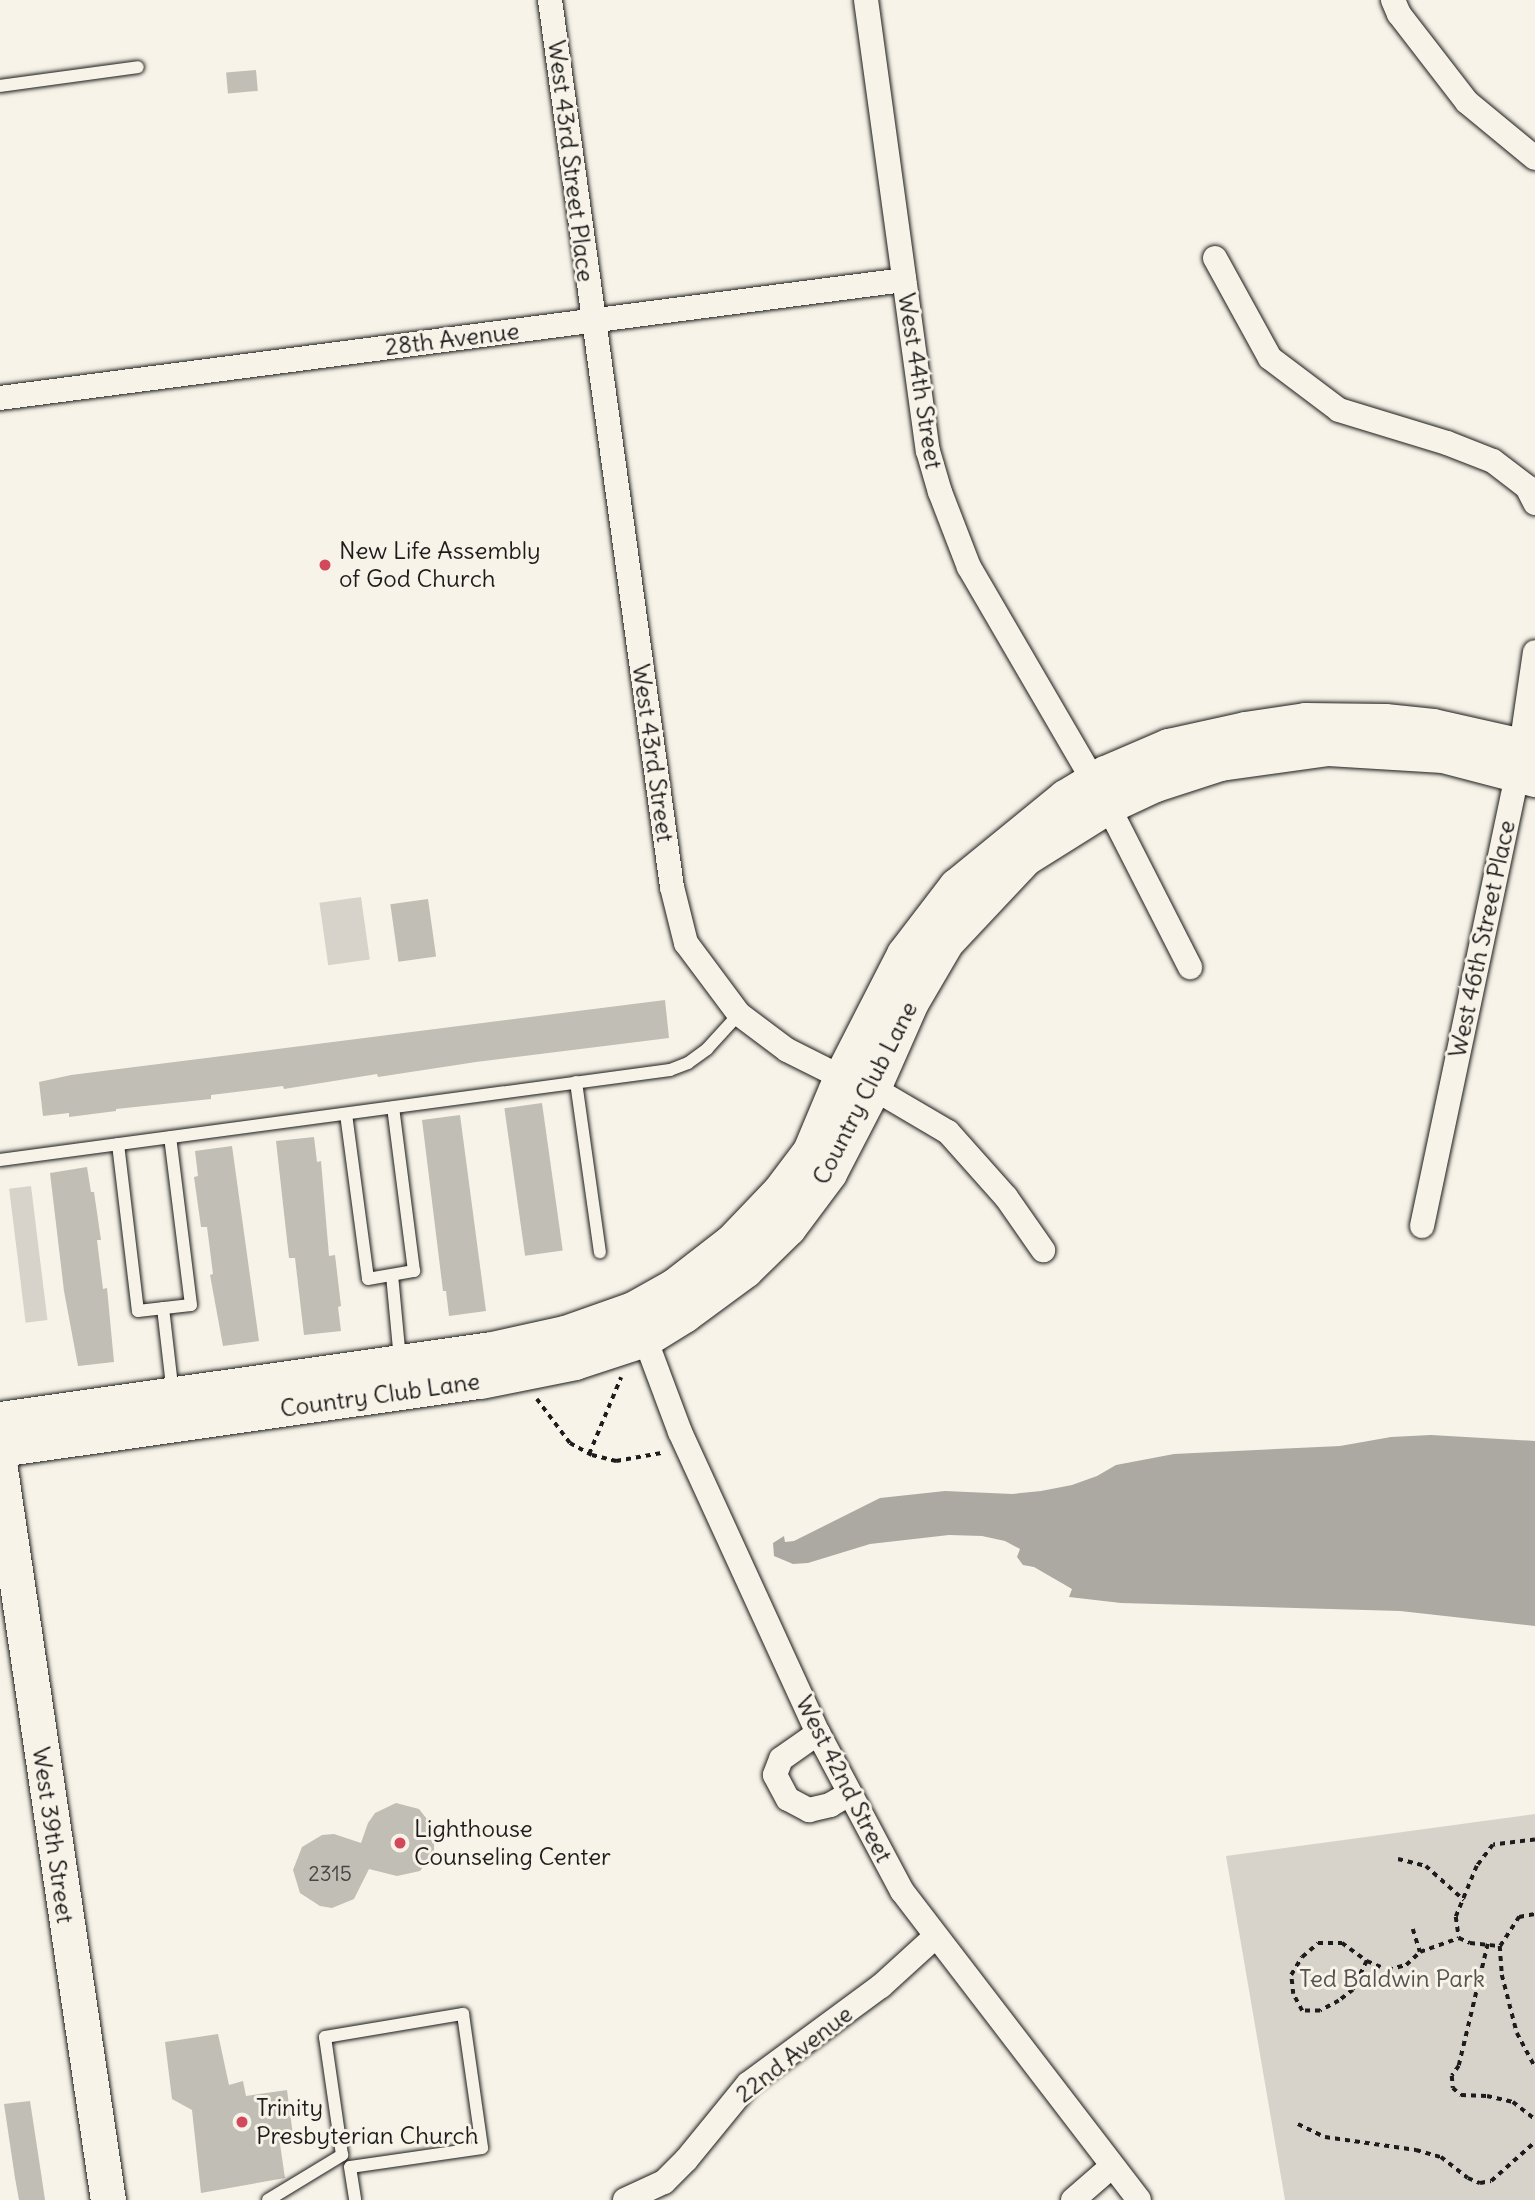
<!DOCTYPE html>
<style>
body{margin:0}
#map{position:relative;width:1535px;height:2200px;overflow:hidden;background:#f7f3e8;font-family:Delius,sans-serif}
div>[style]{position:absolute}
.green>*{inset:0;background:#d7d3cb;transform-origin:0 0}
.water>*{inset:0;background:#aca9a2}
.building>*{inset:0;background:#c0beb5;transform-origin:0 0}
.path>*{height:3.5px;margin-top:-1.75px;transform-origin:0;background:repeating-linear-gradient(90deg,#1c1c1c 0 5px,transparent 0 10px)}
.roads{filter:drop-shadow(0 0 2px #1c1c1c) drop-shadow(0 0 2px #1c1c1c)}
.lane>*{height:12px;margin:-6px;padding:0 6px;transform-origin:6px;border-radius:6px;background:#f7f3e8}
.street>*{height:24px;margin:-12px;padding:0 12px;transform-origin:12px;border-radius:12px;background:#f7f3e8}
.secondary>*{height:35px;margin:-17.5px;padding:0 17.5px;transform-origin:17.5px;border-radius:17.5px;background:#f7f3e8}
.dots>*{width:19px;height:19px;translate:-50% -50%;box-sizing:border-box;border:4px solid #f7f3e8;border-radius:50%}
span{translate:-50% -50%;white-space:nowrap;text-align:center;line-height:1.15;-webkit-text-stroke:6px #f7f3e8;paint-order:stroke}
.number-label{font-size:21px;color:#454442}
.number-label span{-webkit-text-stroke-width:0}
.street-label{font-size:24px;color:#1c1c1c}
.poi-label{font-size:24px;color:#1c1c1c}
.left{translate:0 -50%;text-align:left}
.park-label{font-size:24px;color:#545351}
</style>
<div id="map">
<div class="green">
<i style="left:361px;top:897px;width:63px;height:42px;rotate:82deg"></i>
<i style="left:31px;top:1186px;width:135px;height:22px;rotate:83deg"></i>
<i style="clip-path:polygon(1535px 1814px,1535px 2200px,1285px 2200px,1226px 1856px)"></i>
</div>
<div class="water">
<i style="clip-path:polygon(1431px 1435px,1535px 1441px,1535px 1626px,1400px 1611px,1121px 1603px,1069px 1597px,1072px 1589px,1034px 1567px,1023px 1565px,1017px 1557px,1020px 1549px,1005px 1541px,982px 1536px,949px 1535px,870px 1544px,808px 1563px,793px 1564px,774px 1556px,773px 1543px,784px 1536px,785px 1542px,794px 1541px,880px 1498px,945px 1491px,1012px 1494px,1041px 1491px,1072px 1485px,1097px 1476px,1116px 1465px,1174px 1454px,1340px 1446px,1391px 1437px)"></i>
</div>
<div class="building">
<i style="left:256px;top:70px;width:21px;height:30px;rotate:85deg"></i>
<i style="left:428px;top:899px;width:58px;height:38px;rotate:82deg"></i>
<i style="clip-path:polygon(665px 1000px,669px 1038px,476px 1062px,378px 1077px,377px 1074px,284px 1089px,283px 1086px,211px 1095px,211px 1099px,116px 1109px,116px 1111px,69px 1117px,69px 1113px,43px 1116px,39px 1082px,71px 1075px)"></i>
<i style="left:542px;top:1103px;width:149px;height:38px;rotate:82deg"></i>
<i style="clip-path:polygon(460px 1115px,486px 1311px,449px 1316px,446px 1291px,443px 1291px,422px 1120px)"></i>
<i style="clip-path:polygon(314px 1137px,317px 1162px,321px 1161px,329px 1256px,335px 1255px,341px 1306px,338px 1307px,341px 1331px,304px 1335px,295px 1258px,289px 1258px,276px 1141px)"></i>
<i style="clip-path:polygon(232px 1146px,259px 1341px,223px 1346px,210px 1275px,213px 1274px,207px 1227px,201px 1227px,194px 1177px,198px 1176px,195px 1151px)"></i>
<i style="clip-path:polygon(87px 1167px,91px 1192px,94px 1192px,101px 1240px,97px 1240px,103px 1289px,107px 1288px,114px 1362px,78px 1366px,64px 1291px,50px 1173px)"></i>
<i style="clip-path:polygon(396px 1803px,419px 1809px,434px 1828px,434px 1852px,420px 1871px,397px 1876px,369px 1869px,354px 1899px,332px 1908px,320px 1906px,300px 1893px,293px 1870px,302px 1847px,322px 1835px,334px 1834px,361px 1843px,368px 1823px,375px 1813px)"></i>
<i style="clip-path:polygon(218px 2034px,229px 2085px,243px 2081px,246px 2096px,287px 2090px,293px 2135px,279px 2137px,285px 2178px,201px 2193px,192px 2110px,172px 2099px,165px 2042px)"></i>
<i style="clip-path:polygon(30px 2101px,41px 2173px,45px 2200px,19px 2200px,15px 2178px,4px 2104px)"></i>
</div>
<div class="path">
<i style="left:537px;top:1399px;width:55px;rotate:53.1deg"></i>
<i style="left:570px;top:1443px;width:25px;rotate:29deg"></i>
<i style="left:592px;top:1455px;width:25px;rotate:14deg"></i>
<i style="left:616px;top:1461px;width:46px;rotate:-10.1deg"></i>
<i style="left:589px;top:1454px;width:83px;rotate:-67.4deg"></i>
<i style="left:1535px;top:1840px;width:42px;rotate:173.2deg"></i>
<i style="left:1493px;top:1845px;width:26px;rotate:127deg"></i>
<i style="left:1477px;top:1866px;width:55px;rotate:112.4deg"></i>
<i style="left:1456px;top:1917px;width:21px;rotate:82deg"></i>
<i style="left:1459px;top:1938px;width:12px;rotate:24deg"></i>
<i style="left:1470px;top:1943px;width:30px;rotate:6deg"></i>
<i style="left:1500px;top:1946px;width:29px;rotate:86deg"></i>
<i style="left:1502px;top:1975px;width:60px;rotate:75.5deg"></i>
<i style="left:1517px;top:2033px;width:38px;rotate:62deg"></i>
<i style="left:1398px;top:1859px;width:29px;rotate:14deg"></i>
<i style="left:1426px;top:1866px;width:51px;rotate:41.8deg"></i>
<i style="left:1413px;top:1929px;width:24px;rotate:73deg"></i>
<i style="left:1420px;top:1952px;width:41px;rotate:-19.7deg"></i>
<i style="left:1488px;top:1944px;width:125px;rotate:103.4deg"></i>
<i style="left:1459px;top:2066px;width:12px;rotate:125deg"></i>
<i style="left:1452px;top:2076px;width:12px;rotate:85deg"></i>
<i style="left:1453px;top:2088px;width:11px;rotate:41deg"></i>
<i style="left:1461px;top:2095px;width:26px;rotate:2deg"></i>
<i style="left:1487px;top:2096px;width:27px;rotate:13deg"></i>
<i style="left:1513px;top:2102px;width:28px;rotate:38deg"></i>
<i style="left:1500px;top:1946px;width:35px;rotate:-57deg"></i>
<i style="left:1519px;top:1917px;width:16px;rotate:-11deg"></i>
<i style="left:1367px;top:1961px;width:32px;rotate:116deg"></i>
<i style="left:1353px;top:1990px;width:18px;rotate:142deg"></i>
<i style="left:1339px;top:2001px;width:21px;rotate:152deg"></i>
<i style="left:1320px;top:2011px;width:18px;rotate:180deg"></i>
<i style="left:1302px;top:2011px;width:19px;rotate:-118deg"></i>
<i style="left:1293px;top:1994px;width:19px;rotate:-96deg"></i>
<i style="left:1291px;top:1975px;width:21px;rotate:-59deg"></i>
<i style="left:1302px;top:1957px;width:21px;rotate:-41deg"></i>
<i style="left:1318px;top:1943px;width:24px"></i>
<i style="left:1342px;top:1943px;width:31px;rotate:36deg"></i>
<i style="left:1367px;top:1961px;width:23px;rotate:23deg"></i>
<i style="left:1388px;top:1970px;width:19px;rotate:-16deg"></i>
<i style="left:1406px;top:1965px;width:19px;rotate:-43deg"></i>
<i style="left:1298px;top:2124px;width:30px;rotate:26deg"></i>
<i style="left:1325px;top:2137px;width:92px;rotate:8.1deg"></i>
<i style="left:1416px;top:2150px;width:26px;rotate:16deg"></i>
<i style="left:1441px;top:2157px;width:34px;rotate:38deg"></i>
<i style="left:1468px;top:2178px;width:13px;rotate:23deg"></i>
<i style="left:1480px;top:2183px;width:11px;rotate:-10deg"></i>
<i style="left:1491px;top:2181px;width:59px;rotate:-41.6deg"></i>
</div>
<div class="roads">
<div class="lane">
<i style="left:0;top:86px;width:139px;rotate:-7.8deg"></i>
<i style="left:576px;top:1082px;width:172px;rotate:82deg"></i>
<i style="left:346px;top:1114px;width:166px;rotate:82.4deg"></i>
<i style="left:368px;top:1279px;width:47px;rotate:-9.9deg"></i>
<i style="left:414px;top:1271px;width:165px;rotate:-97.3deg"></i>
<i style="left:118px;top:1144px;width:168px;rotate:83.2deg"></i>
<i style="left:138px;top:1311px;width:53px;rotate:-6.5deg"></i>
<i style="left:191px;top:1305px;width:169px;rotate:-97.1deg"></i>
<i style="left:0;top:1160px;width:676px;rotate:-7.65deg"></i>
<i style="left:670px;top:1070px;width:19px;rotate:-21deg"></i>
<i style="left:688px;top:1063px;width:24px;rotate:-36deg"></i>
<i style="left:707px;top:1049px;width:47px;rotate:-47.6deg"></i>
<i style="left:392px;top:1275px;width:85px;rotate:84.6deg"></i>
<i style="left:163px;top:1308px;width:87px;rotate:83.4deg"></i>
<i style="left:268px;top:2200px;width:87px;rotate:-31.3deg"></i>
<i style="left:342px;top:2155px;width:119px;rotate:-98.2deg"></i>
<i style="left:325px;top:2037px;width:140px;rotate:-9.5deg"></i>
<i style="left:463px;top:2014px;width:135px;rotate:81.9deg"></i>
<i style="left:482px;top:2148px;width:133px;rotate:171.8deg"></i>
<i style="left:350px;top:2167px;width:33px;rotate:81deg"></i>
</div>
<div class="street">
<i style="left:550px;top:0;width:895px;rotate:82.17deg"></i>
<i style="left:672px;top:887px;width:58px;rotate:76deg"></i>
<i style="left:686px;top:943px;width:89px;rotate:53.3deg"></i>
<i style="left:739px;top:1014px;width:60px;rotate:36.9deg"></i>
<i style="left:787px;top:1050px;width:60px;rotate:26.6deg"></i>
<i style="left:841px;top:1077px;width:34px;rotate:19deg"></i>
<i style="left:873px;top:1088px;width:87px;rotate:30.4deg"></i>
<i style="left:948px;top:1132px;width:87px;rotate:48.3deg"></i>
<i style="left:1006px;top:1197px;width:65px;rotate:55.1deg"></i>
<i style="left:866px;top:0;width:455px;rotate:82.2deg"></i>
<i style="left:928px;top:451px;width:43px;rotate:73.7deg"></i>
<i style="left:940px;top:492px;width:80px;rotate:68.9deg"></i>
<i style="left:969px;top:567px;width:276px;rotate:59.8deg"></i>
<i style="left:1108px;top:806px;width:181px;rotate:63deg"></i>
<i style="left:1393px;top:0;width:15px;rotate:67deg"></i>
<i style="left:1399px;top:14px;width:111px;rotate:52.3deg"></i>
<i style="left:1467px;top:102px;width:88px;rotate:39.5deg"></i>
<i style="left:1215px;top:258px;width:114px;rotate:61.2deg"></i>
<i style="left:1270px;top:358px;width:86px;rotate:37deg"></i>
<i style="left:1339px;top:410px;width:113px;rotate:17deg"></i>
<i style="left:1447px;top:443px;width:49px;rotate:21.4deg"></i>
<i style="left:1493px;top:461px;width:43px;rotate:37.4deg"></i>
<i style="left:1527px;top:487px;width:18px;rotate:63deg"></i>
<i style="left:0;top:398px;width:912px;rotate:-7.44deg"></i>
<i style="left:1422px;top:1226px;width:461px;rotate:-78.1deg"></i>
<i style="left:1517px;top:775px;width:124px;rotate:-81.7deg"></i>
<i style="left:640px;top:1325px;width:114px;rotate:69.5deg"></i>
<i style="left:680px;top:1432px;width:331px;rotate:65.4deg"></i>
<i style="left:818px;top:1733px;width:179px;rotate:62deg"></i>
<i style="left:902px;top:1891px;width:389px;rotate:52.5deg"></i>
<i style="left:818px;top:1733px;width:45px;rotate:144.9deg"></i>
<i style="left:781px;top:1759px;width:17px;rotate:111deg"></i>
<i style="left:775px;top:1775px;width:27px;rotate:62deg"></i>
<i style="left:788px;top:1799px;width:24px;rotate:28deg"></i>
<i style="left:809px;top:1810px;width:22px;rotate:-13deg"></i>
<i style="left:830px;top:1805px;width:22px;rotate:-30deg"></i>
<i style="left:625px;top:2200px;width:43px;rotate:-24.8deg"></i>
<i style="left:664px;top:2182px;width:31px;rotate:-45deg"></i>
<i style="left:686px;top:2160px;width:98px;rotate:-50.8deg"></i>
<i style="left:748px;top:2084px;width:165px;rotate:-36.4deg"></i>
<i style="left:881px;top:1986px;width:74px;rotate:-42.3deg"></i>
<i style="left:1073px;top:2200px;width:50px;rotate:-41deg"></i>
</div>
<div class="secondary">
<i style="left:0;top:1419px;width:492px;rotate:-8.1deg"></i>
<i style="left:487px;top:1350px;width:80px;rotate:-12.3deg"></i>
<i style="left:565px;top:1333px;width:72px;rotate:-19.4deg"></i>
<i style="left:633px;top:1309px;width:47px;rotate:-29.3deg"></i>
<i style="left:674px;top:1286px;width:72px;rotate:-37.7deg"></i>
<i style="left:731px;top:1242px;width:69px;rotate:-46.2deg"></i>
<i style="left:779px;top:1192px;width:51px;rotate:-52.9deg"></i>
<i style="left:810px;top:1151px;width:80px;rotate:-67.3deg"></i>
<i style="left:841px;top:1077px;width:138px;rotate:-62.9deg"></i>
<i style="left:904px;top:954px;width:86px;rotate:-52.6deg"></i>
<i style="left:956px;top:886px;width:141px;rotate:-39.2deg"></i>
<i style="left:1065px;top:797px;width:47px;rotate:-31deg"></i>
<i style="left:1105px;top:773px;width:69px;rotate:-23.2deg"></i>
<i style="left:1168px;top:746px;width:79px;rotate:-12.4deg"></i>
<i style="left:1245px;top:729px;width:61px;rotate:-8.5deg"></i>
<i style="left:1305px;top:720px;width:80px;rotate:0.7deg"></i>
<i style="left:1385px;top:721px;width:48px;rotate:5.9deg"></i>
<i style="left:1433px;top:726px;width:105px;rotate:12.7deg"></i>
<i style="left:0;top:1449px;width:485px;rotate:-8.1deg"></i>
<i style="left:480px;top:1381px;width:97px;rotate:-11.3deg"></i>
<i style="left:575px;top:1362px;width:74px;rotate:-18.2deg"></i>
<i style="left:645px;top:1339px;width:46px;rotate:-31.6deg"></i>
<i style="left:684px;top:1315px;width:76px;rotate:-36.4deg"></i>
<i style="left:745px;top:1270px;width:60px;rotate:-44.3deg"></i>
<i style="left:788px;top:1228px;width:69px;rotate:-53.3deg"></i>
<i style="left:829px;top:1173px;width:96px;rotate:-62.6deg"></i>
<i style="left:873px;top:1088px;width:94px;rotate:-66.2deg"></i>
<i style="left:911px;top:1002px;width:69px;rotate:-59.7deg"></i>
<i style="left:946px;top:942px;width:115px;rotate:-46.8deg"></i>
<i style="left:1025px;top:858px;width:98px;rotate:-32.1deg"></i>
<i style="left:1108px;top:806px;width:52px;rotate:-25.1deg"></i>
<i style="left:1155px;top:784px;width:68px;rotate:-17.9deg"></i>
<i style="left:1220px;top:763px;width:109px;rotate:-7.9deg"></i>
<i style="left:1328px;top:748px;width:115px;rotate:3.5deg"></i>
<i style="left:1443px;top:755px;width:95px;rotate:14.6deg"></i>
<i style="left:0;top:1469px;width:739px;rotate:81.6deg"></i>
</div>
</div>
<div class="dots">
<i style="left:325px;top:565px;background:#d1495b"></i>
<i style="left:400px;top:1843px;background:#d1495b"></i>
<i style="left:242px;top:2122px;background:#d1495b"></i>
</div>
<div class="number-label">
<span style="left:330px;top:1874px">2315</span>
</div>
<div class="street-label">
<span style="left:571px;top:161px;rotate:83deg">West 43rd Street Place</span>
<span style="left:452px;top:339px;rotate:-7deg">28th Avenue</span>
<span style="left:920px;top:381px;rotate:81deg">West 44th Street</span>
<span style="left:653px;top:753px;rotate:82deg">West 43rd Street</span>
<span style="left:1482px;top:939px;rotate:-78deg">West 46th Street Place</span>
<span style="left:865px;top:1093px;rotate:-63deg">Country Club Lane</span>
<span style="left:380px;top:1395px;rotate:-8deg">Country Club Lane</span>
<span style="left:844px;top:1779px;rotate:63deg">West 42nd Street</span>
<span style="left:53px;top:1835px;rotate:82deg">West 39th Street</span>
<span style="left:794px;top:2054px;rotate:-38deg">22nd Avenue</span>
</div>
<div class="poi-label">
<span class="left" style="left:339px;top:565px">New Life Assembly<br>of God Church</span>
<span class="left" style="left:414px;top:1843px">Lighthouse<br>Counseling Center</span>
<span class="left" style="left:256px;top:2122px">Trinity<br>Presbyterian Church</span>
</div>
<div class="park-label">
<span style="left:1392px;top:1979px">Ted Baldwin Park</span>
</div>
</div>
